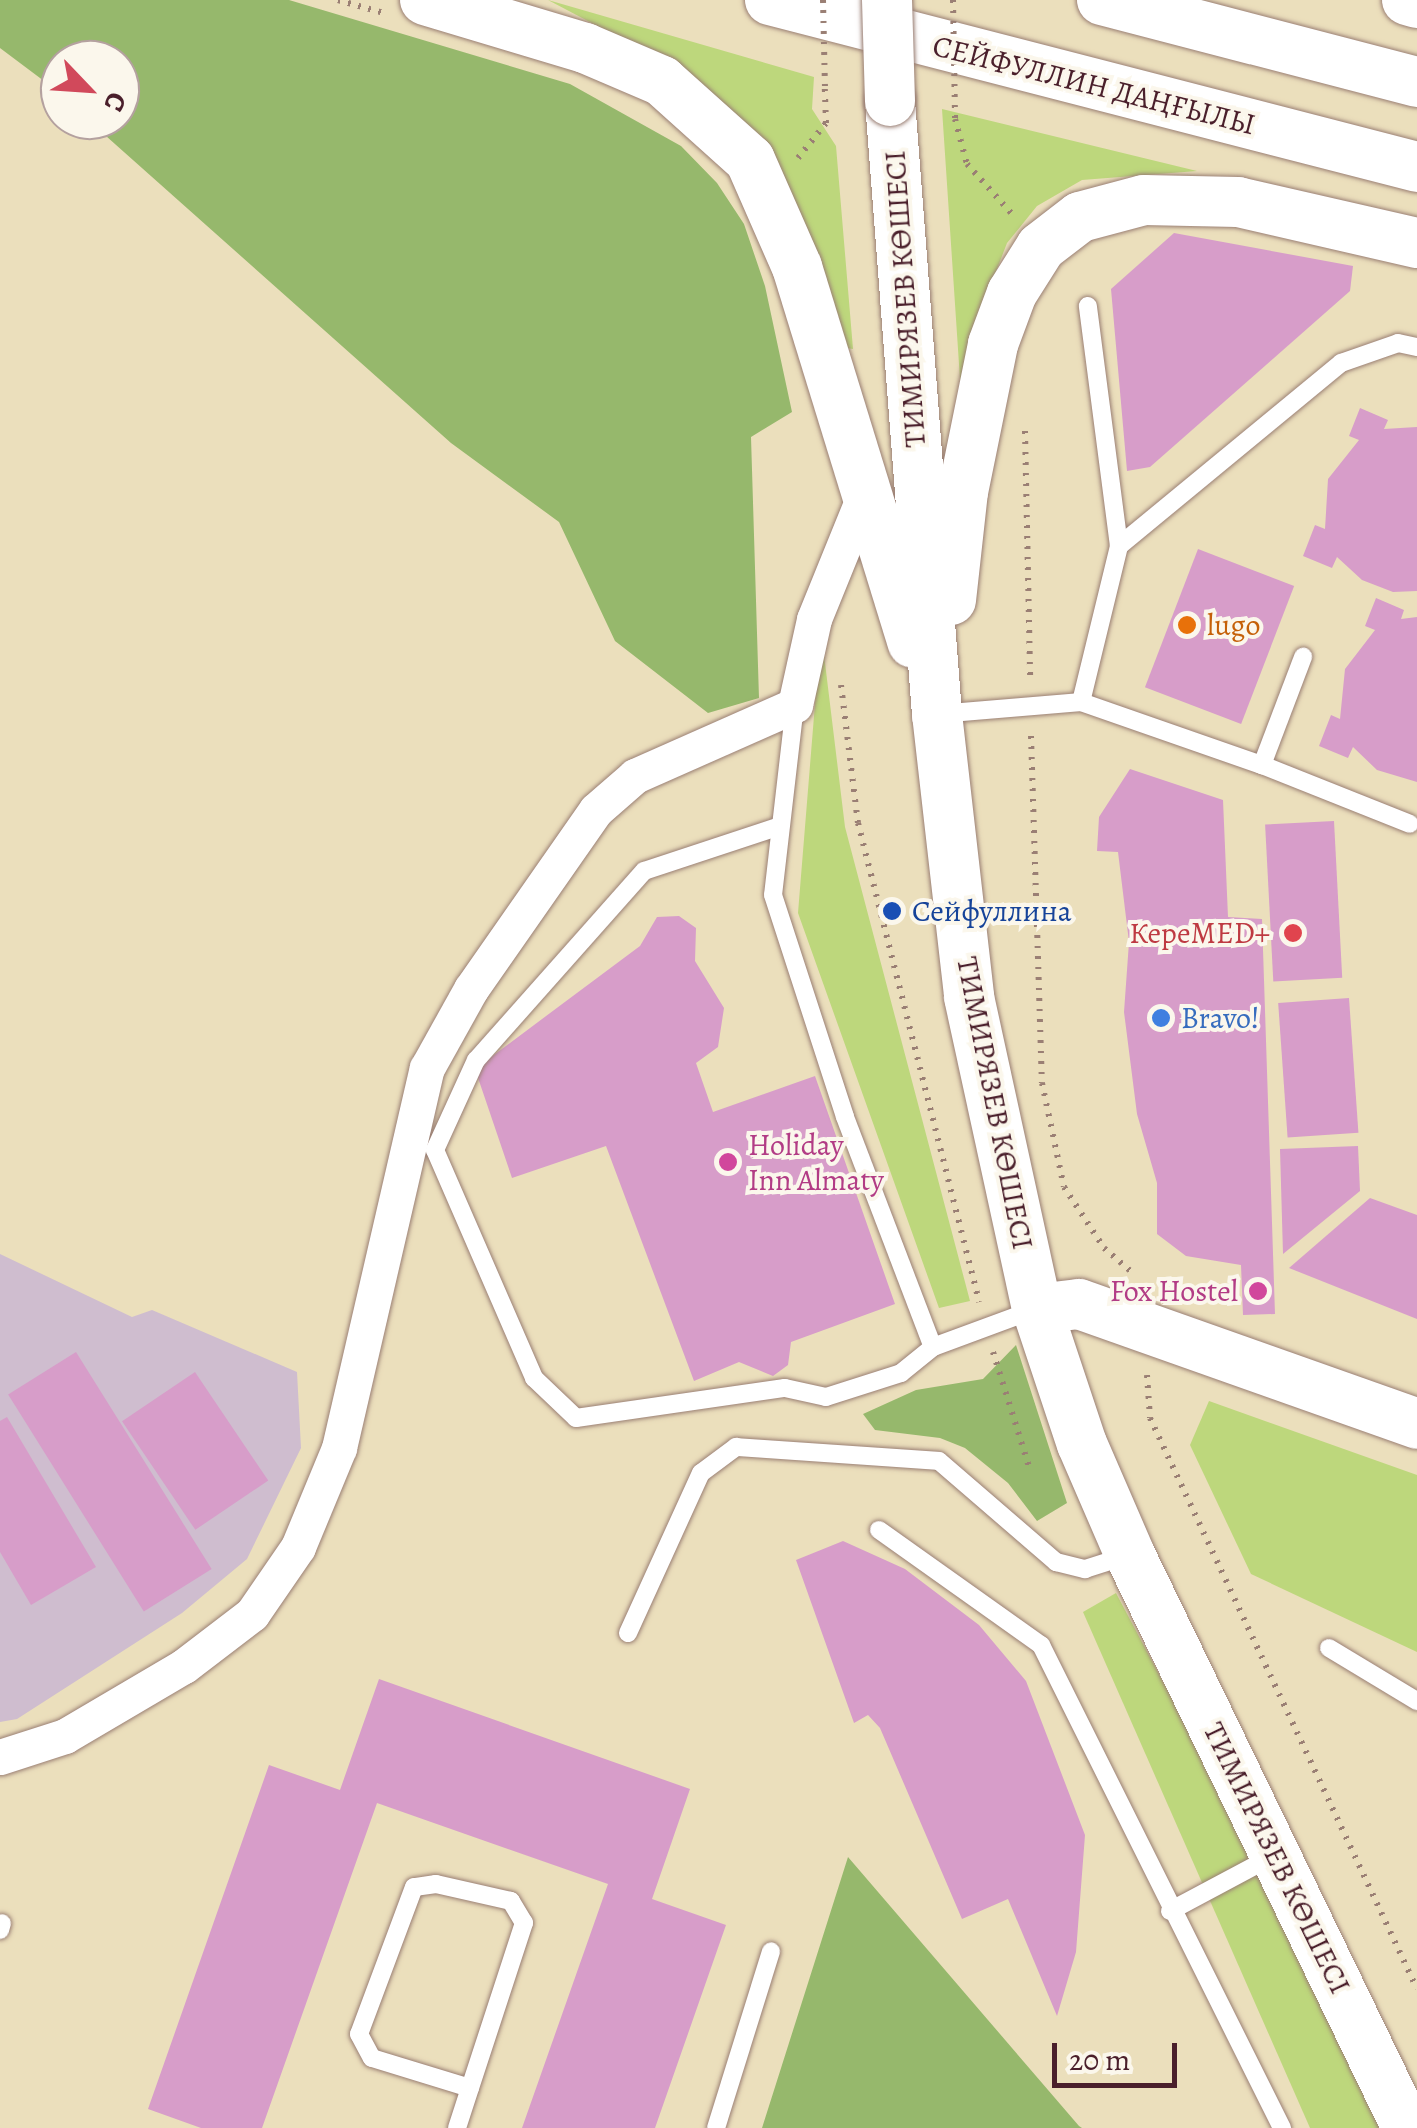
<!DOCTYPE html>
<meta charset="utf-8">
<style>
body{margin:0}
#map{position:relative;width:1417px;height:2128px;overflow:hidden;background:#ebdfbc;font-family:Alegreya,serif}
div>[style]{position:absolute}
.industrial>*{inset:0;background:#cfbdcf}
.green>*{inset:0;background:#bdd77c}
.forest>*{inset:0;background:#96b86c}
.building>*{inset:0;background:#d79dc9;transform-origin:0 0}
.path>*{height:6px;margin-top:-3px;transform-origin:0;background:repeating-linear-gradient(90deg,#9a7f74 0 2.5px,transparent 0 10.5px)}
.roads{filter:drop-shadow(0 0 2px #9a7f74) drop-shadow(0 0 2px #9a7f74)}
.lane>*{height:18px;margin:-9px;padding:0 9px;transform-origin:9px;border-radius:9px;background:#fff}
.street>*{height:35px;margin:-17.5px;padding:0 17.5px;transform-origin:17.5px;border-radius:17.5px;background:#fff}
.secondary>*{height:50px;margin:-25px;padding:0 25px;transform-origin:25px;border-radius:25px;background:#fff}
.path-bridge>*{height:6px;margin-top:-3px;transform-origin:0;background:repeating-linear-gradient(90deg,#9a7f74 0 2.5px,transparent 0 10.5px)}
.bridges{filter:drop-shadow(0 0 2px #9a7f74) drop-shadow(0 0 2px #9a7f74)}
.secondary-bridge>*{height:50px;margin:-25px;padding:0 25px;transform-origin:25px;border-radius:25px;background:#fff}
.dots>*{width:28px;height:28px;translate:-50% -50%;box-sizing:border-box;border:5px solid #fbf7ec;border-radius:50%}
span{translate:-50% -50%;white-space:nowrap;text-align:center;line-height:1.15;-webkit-text-stroke:8px #fbf7ec;paint-order:stroke}
.street-label{font-size:30px;color:#4a1f2b}
.food-label{font-size:30px;color:#c56008}
.left{translate:0 -50%;text-align:left}
.transit-label{font-size:30px;color:#164399}
.health-label{font-size:30px;color:#be3a42}
.right{translate:-100% -50%;text-align:right}
.shop-label{font-size:30px;color:#366cbe}
.hotel-label{font-size:30px;color:#b23c85}
.north{position:absolute;left:40px;top:40px;width:100px;height:100px;box-sizing:border-box;background:#fbf7ec;border:2px solid #b4a19f;border-radius:50%;rotate:115deg;font-size:28px;font-weight:700;line-height:40px;text-align:center;color:#4a1f2b}
.north::after{content:'';display:block;margin:auto;width:35px;height:45px;background:#d1495b;clip-path:polygon(50% 0,100% 100%,50% 72%,0 100%)}
.scale{position:absolute;left:1052px;top:2043px;width:125px;height:45px;box-sizing:border-box;border:5px solid #4a1f2b;border-top:0;padding-left:12px;font-size:30px;line-height:35px;white-space:nowrap;color:#4a1f2b;-webkit-text-stroke:8px #fbf7ec;paint-order:stroke}
</style>
<div id="map">
<div class="industrial">
<i style="clip-path:polygon(0 1254px,132px 1317px,152px 1310px,297px 1372px,301px 1448px,247px 1559px,182px 1613px,17px 1719px,0 1722px)"></i>
</div>
<div class="green">
<i style="clip-path:polygon(548px 0,814px 77px,812px 109px,836px 146px,853px 349px,834px 346px,813px 244px,769px 147px,679px 69px)"></i>
<i style="clip-path:polygon(942px 109px,1197px 171px,1082px 180px,1037px 206px,1007px 243px,978px 318px,961px 394px)"></i>
<i style="clip-path:polygon(821px 630px,845px 827px,970px 1301px,939px 1308px,798px 913px)"></i>
<i style="clip-path:polygon(1209px 1401px,1417px 1475px,1417px 1652px,1251px 1574px,1190px 1445px)"></i>
<i style="clip-path:polygon(1116px 1593px,1259px 1863px,1381px 2128px,1310px 2128px,1083px 1612px)"></i>
</div>
<div class="forest">
<i style="clip-path:polygon(0 0,289px 0,570px 84px,681px 146px,717px 183px,744px 224px,765px 286px,792px 412px,751px 437px,759px 698px,708px 713px,615px 641px,559px 522px,451px 443px,88px 120px,120px 120px,120px 60px,60px 60px,60px 93px,0 48px)"></i>
<i style="clip-path:polygon(1016px 1345px,1067px 1503px,1037px 1521px,1008px 1483px,965px 1448px,940px 1438px,875px 1430px,863px 1414px,916px 1390px,983px 1379px)"></i>
<i style="clip-path:polygon(848px 1857px,1079px 2126px,1082px 2128px,762px 2128px)"></i>
</div>
<div class="building">
<i style="clip-path:polygon(1174px 233px,1353px 266px,1350px 291px,1150px 467px,1127px 471px,1111px 289px)"></i>
<i style="clip-path:polygon(1360px 408px,1388px 420px,1384px 429px,1417px 427px,1417px 591px,1393px 592px,1362px 580px,1337px 557px,1332px 568px,1303px 556px,1315px 525px,1325px 529px,1328px 479px,1359px 440px,1349px 436px)"></i>
<i style="left:1198px;top:549px;width:103px;height:148px;rotate:21deg"></i>
<i style="clip-path:polygon(1376px 598px,1404px 610px,1401px 619px,1417px 617px,1417px 782px,1377px 770px,1353px 747px,1348px 758px,1319px 746px,1331px 715px,1340px 719px,1345px 669px,1375px 630px,1365px 626px)"></i>
<i style="clip-path:polygon(1130px 769px,1223px 800px,1228px 917px,1262px 919px,1275px 1314px,1243px 1315px,1241px 1265px,1186px 1256px,1157px 1234px,1157px 1183px,1137px 1114px,1124px 1012px,1129px 942px,1118px 852px,1097px 851px,1099px 817px)"></i>
<i style="left:1334px;top:821px;width:157px;height:69px;rotate:87deg"></i>
<i style="clip-path:polygon(679px 916px,696px 928px,695px 961px,724px 1008px,718px 1047px,696px 1063px,713px 1112px,815px 1076px,895px 1304px,791px 1342px,788px 1365px,773px 1376px,739px 1362px,694px 1381px,606px 1146px,512px 1178px,475px 1069px,640px 946px,657px 917px)"></i>
<i style="left:1349px;top:998px;width:135px;height:71px;rotate:86deg"></i>
<i style="clip-path:polygon(1358px 1146px,1360px 1191px,1283px 1254px,1280px 1149px)"></i>
<i style="clip-path:polygon(1370px 1198px,1417px 1215px,1417px 1319px,1289px 1268px)"></i>
<i style="left:76px;top:1352px;width:256px;height:80px;rotate:58deg"></i>
<i style="left:195px;top:1372px;width:131px;height:88px;rotate:56deg"></i>
<i style="clip-path:polygon(7px 1417px,96px 1567px,31px 1605px,0 1552px,0 1421px)"></i>
<i style="clip-path:polygon(843px 1541px,905px 1569px,979px 1625px,1026px 1681px,1085px 1835px,1076px 1952px,1057px 2016px,1008px 1899px,962px 1919px,880px 1728px,868px 1715px,854px 1723px,796px 1560px)"></i>
<i style="clip-path:polygon(379px 1679px,690px 1789px,652px 1899px,726px 1925px,655px 2128px,522px 2128px,608px 1884px,377px 1803px,262px 2128px,201px 2128px,148px 2109px,269px 1765px,340px 1790px)"></i>
</div>
<div class="path">
<i style="left:338px;top:0;width:48px;rotate:15.8deg"></i>
<i style="left:955px;top:119px;width:47px;rotate:75.1deg"></i>
<i style="left:967px;top:164px;width:67px;rotate:48deg"></i>
<i style="left:798px;top:158px;width:45px;rotate:-51.3deg"></i>
<i style="left:826px;top:123px;width:37px;rotate:-92deg"></i>
<i style="left:1025px;top:431px;width:248px;rotate:88.8deg"></i>
<i style="left:841px;top:685px;width:139px;rotate:83deg"></i>
<i style="left:858px;top:823px;width:494px;rotate:75.8deg"></i>
<i style="left:1031px;top:736px;width:347px;rotate:88.2deg"></i>
<i style="left:1042px;top:1083px;width:106px;rotate:78.1deg"></i>
<i style="left:1064px;top:1187px;width:73px;rotate:56.7deg"></i>
<i style="left:1104px;top:1248px;width:37px;rotate:41deg"></i>
<i style="left:993px;top:1352px;width:124px;rotate:72.6deg"></i>
<i style="left:1147px;top:1375px;width:43px;rotate:86deg"></i>
<i style="left:1150px;top:1418px;width:630px;rotate:64.94deg"></i>
</div>
<div class="roads">
<div class="lane">
<i style="left:1119px;top:546px;width:288px;rotate:-39.5deg"></i>
<i style="left:1341px;top:363px;width:60px;rotate:-19.3deg"></i>
<i style="left:1398px;top:343px;width:19px;rotate:12deg"></i>
<i style="left:1081px;top:702px;width:161px;rotate:-76.3deg"></i>
<i style="left:1119px;top:546px;width:242px;rotate:-97.4deg"></i>
<i style="left:795px;top:705px;width:191px;rotate:96.6deg"></i>
<i style="left:773px;top:895px;width:233px;rotate:72deg"></i>
<i style="left:845px;top:1117px;width:246px;rotate:69.1deg"></i>
<i style="left:938px;top:714px;width:144px;rotate:-4.8deg"></i>
<i style="left:1081px;top:702px;width:192px;rotate:19.2deg"></i>
<i style="left:1262px;top:765px;width:116px;rotate:-69.2deg"></i>
<i style="left:1262px;top:765px;width:159px;rotate:21.7deg"></i>
<i style="left:780px;top:826px;width:143px;rotate:161.7deg"></i>
<i style="left:644px;top:871px;width:253px;rotate:131.6deg"></i>
<i style="left:476px;top:1060px;width:99px;rotate:114.5deg"></i>
<i style="left:435px;top:1150px;width:249px;rotate:66.5deg"></i>
<i style="left:534px;top:1378px;width:58px;rotate:43.6deg"></i>
<i style="left:576px;top:1418px;width:211px;rotate:-8.2deg"></i>
<i style="left:785px;top:1388px;width:42px;rotate:12.4deg"></i>
<i style="left:826px;top:1397px;width:79px;rotate:-17.7deg"></i>
<i style="left:901px;top:1373px;width:41px;rotate:-39.1deg"></i>
<i style="left:933px;top:1347px;width:110px;rotate:-20.3deg"></i>
<i style="left:879px;top:1530px;width:199px;rotate:35.4deg"></i>
<i style="left:1041px;top:1645px;width:540px;rotate:63.48deg"></i>
<i style="left:628px;top:1633px;width:176px;rotate:-65.5deg"></i>
<i style="left:701px;top:1473px;width:44px;rotate:-36.6deg"></i>
<i style="left:736px;top:1447px;width:203px;rotate:3.9deg"></i>
<i style="left:939px;top:1461px;width:155px;rotate:40.8deg"></i>
<i style="left:1056px;top:1562px;width:30px;rotate:14deg"></i>
<i style="left:1085px;top:1569px;width:46px;rotate:-17.7deg"></i>
<i style="left:1329px;top:1648px;width:103px;rotate:31.1deg"></i>
<i style="left:1170px;top:1911px;width:115px;rotate:-28.1deg"></i>
<i style="left:0;top:1930px;width:7px;rotate:-74deg"></i>
<i style="left:457px;top:2128px;width:42px;rotate:-72deg"></i>
<i style="left:470px;top:2088px;width:174px;rotate:-71.9deg"></i>
<i style="left:524px;top:1923px;width:26px;rotate:-121deg"></i>
<i style="left:511px;top:1901px;width:77px;rotate:-167.2deg"></i>
<i style="left:436px;top:1884px;width:22px;rotate:172deg"></i>
<i style="left:414px;top:1887px;width:157px;rotate:110.5deg"></i>
<i style="left:359px;top:2034px;width:27px;rotate:62deg"></i>
<i style="left:372px;top:2058px;width:102px;rotate:17deg"></i>
<i style="left:716px;top:2128px;width:185px;rotate:-72.7deg"></i>
</div>
<div class="street">
<i style="left:0;top:1757px;width:68px;rotate:-17.9deg"></i>
<i style="left:65px;top:1736px;width:138px;rotate:-30.5deg"></i>
<i style="left:184px;top:1666px;width:86px;rotate:-37.4deg"></i>
<i style="left:252px;top:1614px;width:81px;rotate:-55.5deg"></i>
<i style="left:298px;top:1547px;width:107px;rotate:-67.5deg"></i>
<i style="left:339px;top:1448px;width:390px;rotate:-77deg"></i>
<i style="left:427px;top:1068px;width:90px;rotate:-60.9deg"></i>
<i style="left:471px;top:989px;width:218px;rotate:-55.1deg"></i>
<i style="left:596px;top:810px;width:52px;rotate:-41.1deg"></i>
<i style="left:635px;top:776px;width:175px;rotate:-23.9deg"></i>
<i style="left:795px;top:705px;width:88px;rotate:-77.5deg"></i>
<i style="left:814px;top:619px;width:133px;rotate:-67.9deg"></i>
</div>
<div class="secondary">
<i style="left:425px;top:0;width:167px;rotate:16.7deg"></i>
<i style="left:585px;top:48px;width:84px;rotate:23.2deg"></i>
<i style="left:662px;top:81px;width:118px;rotate:41.9deg"></i>
<i style="left:750px;top:160px;width:117px;rotate:66.3deg"></i>
<i style="left:797px;top:267px;width:393px;rotate:72.9deg"></i>
<i style="left:770px;top:0;width:668px;rotate:14.47deg"></i>
<i style="left:1102px;top:0;width:325px;rotate:14.6deg"></i>
<i style="left:1407px;top:0;width:10px;rotate:17deg"></i>
<i style="left:890px;top:101px;width:615px;rotate:85.62deg"></i>
<i style="left:937px;top:714px;width:285px;rotate:83.5deg"></i>
<i style="left:969px;top:997px;width:319px;rotate:77.7deg"></i>
<i style="left:1037px;top:1309px;width:142px;rotate:71.6deg"></i>
<i style="left:1082px;top:1444px;width:121px;rotate:66.6deg"></i>
<i style="left:1130px;top:1555px;width:636px;rotate:64.2deg"></i>
<i style="left:951px;top:600px;width:109px;rotate:-83.7deg"></i>
<i style="left:963px;top:492px;width:151px;rotate:-78.5deg"></i>
<i style="left:993px;top:344px;width:54px;rotate:-69.6deg"></i>
<i style="left:1012px;top:293px;width:54px;rotate:-57.8deg"></i>
<i style="left:1041px;top:247px;width:49px;rotate:-37.6deg"></i>
<i style="left:1080px;top:217px;width:66px;rotate:-14.9deg"></i>
<i style="left:1144px;top:200px;width:94px;rotate:1.2deg"></i>
<i style="left:1238px;top:202px;width:184px;rotate:12.9deg"></i>
<i style="left:1037px;top:1309px;width:42px;rotate:-6.8deg"></i>
<i style="left:1079px;top:1304px;width:359px;rotate:19.5deg"></i>
</div>
</div>
<div class="path-bridge">
<i style="left:823px;top:0;width:86px;rotate:88.7deg"></i>
<i style="left:953px;top:0;width:119px;rotate:89deg"></i>
</div>
<div class="bridges">
<div class="secondary-bridge">
<i style="left:887px;top:0;width:101px;rotate:88.3deg"></i>
</div>
</div>
<div class="dots">
<i style="left:1187px;top:625px;background:#e8710a"></i>
<i style="left:892px;top:911px;background:#1a4fb4"></i>
<i style="left:1293px;top:933px;background:#e0444e"></i>
<i style="left:1161px;top:1018px;background:#3f7fe0"></i>
<i style="left:728px;top:1162px;background:#d1479c"></i>
<i style="left:1258px;top:1291px;background:#d1479c"></i>
</div>
<div class="street-label">
<span style="left:1094px;top:85px;rotate:14deg">СЕЙФУЛЛИН ДАҢҒЫЛЫ</span>
<span style="left:905px;top:299px;rotate:-94deg">ТИМИРЯЗЕВ КӨШЕСІ</span>
<span style="left:995px;top:1103px;rotate:79deg">ТИМИРЯЗЕВ КӨШЕСІ</span>
<span style="left:1277px;top:1858px;rotate:64deg">ТИМИРЯЗЕВ КӨШЕСІ</span>
</div>
<div class="food-label">
<span class="left" style="left:1207px;top:625px">lugo</span>
</div>
<div class="transit-label">
<span class="left" style="left:912px;top:911px">Сейфуллина</span>
</div>
<div class="health-label">
<span class="right" style="left:1270px;top:933px">КереMED+</span>
</div>
<div class="shop-label">
<span class="left" style="left:1181px;top:1018px">Bravo!</span>
</div>
<div class="hotel-label">
<span class="left" style="left:748px;top:1162px">Holiday<br>Inn Almaty</span>
<span class="right" style="left:1238px;top:1291px">Fox Hostel</span>
</div>
<div class="north">С</div>
<div class="scale">20 m</div>
</div>
